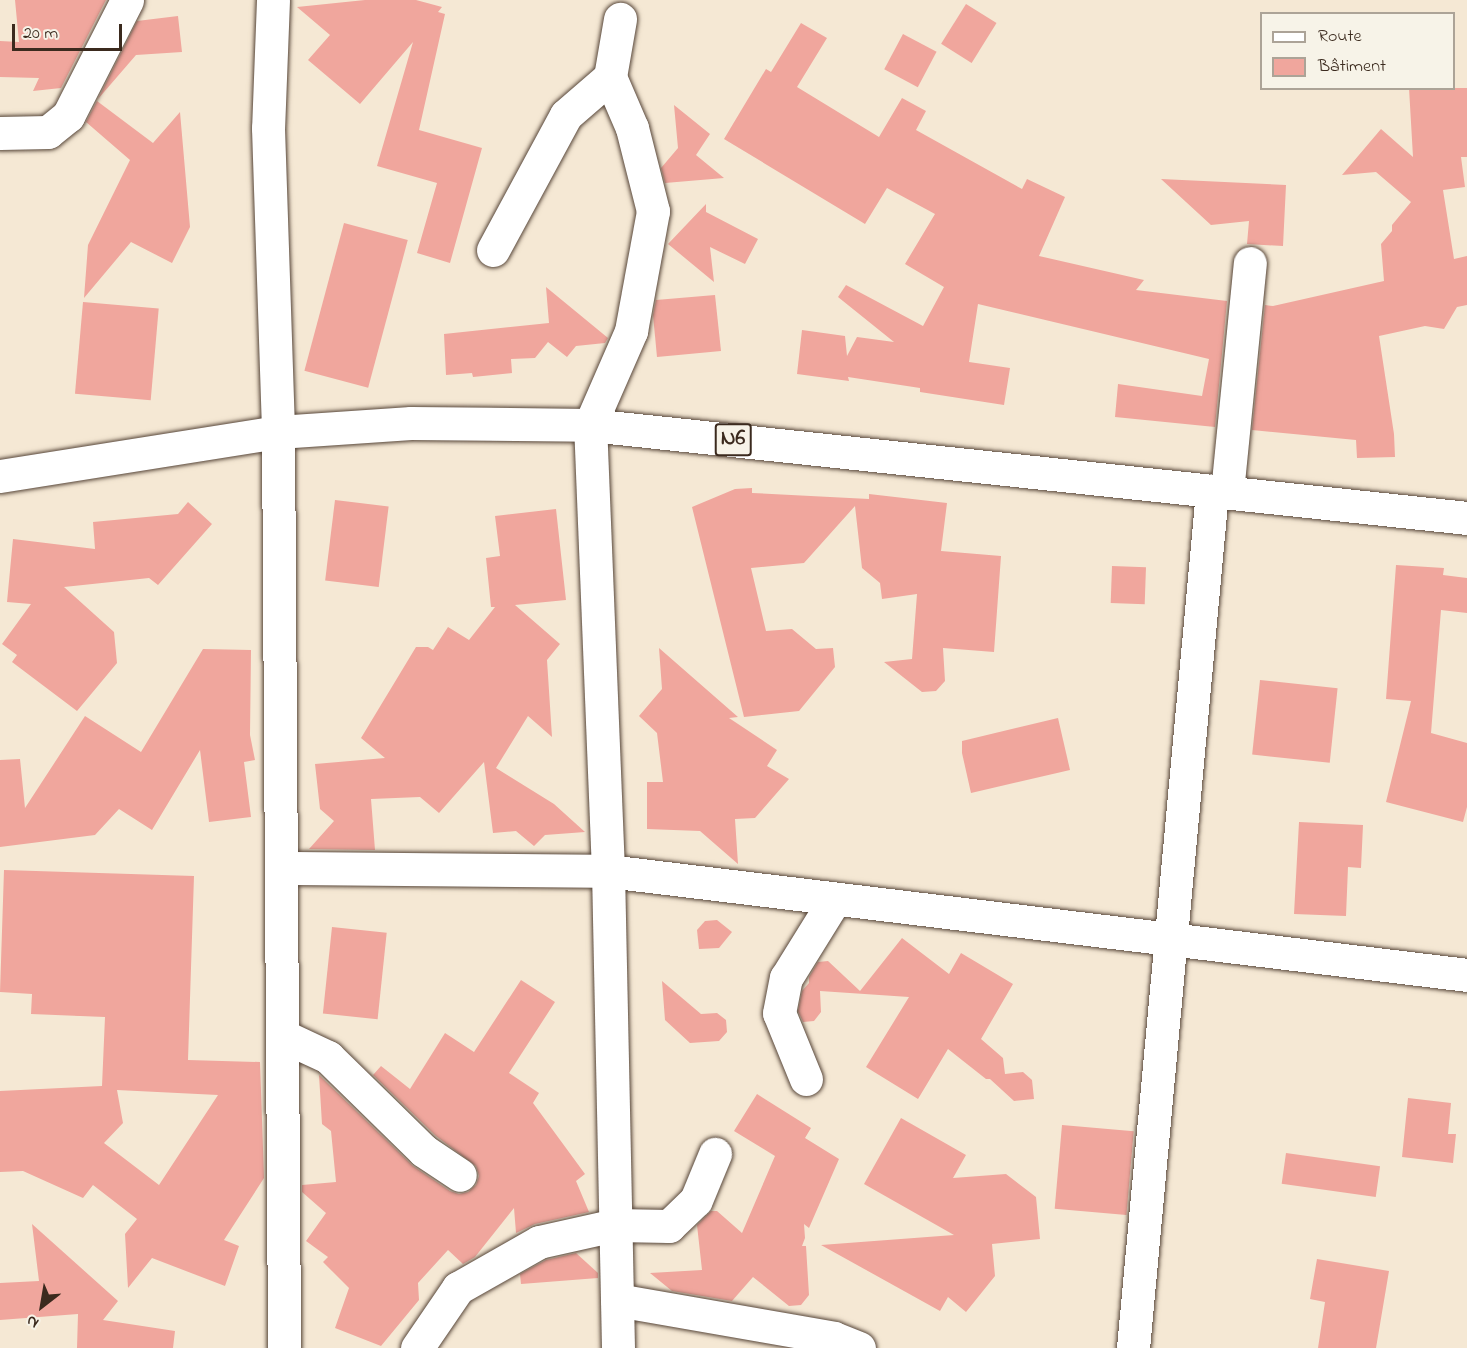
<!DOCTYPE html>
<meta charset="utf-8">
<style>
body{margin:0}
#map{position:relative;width:1467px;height:1348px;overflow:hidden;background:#f5e8d4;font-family:"Indie Flower",sans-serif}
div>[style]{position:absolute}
.building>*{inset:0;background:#f0a69d;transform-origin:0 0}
.roads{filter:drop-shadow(0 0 2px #574639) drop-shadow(0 0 2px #574639)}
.minor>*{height:33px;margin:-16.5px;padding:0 16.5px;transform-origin:16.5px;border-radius:16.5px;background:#fff}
.highway>*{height:33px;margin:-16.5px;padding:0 16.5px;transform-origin:16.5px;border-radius:16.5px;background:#fff}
span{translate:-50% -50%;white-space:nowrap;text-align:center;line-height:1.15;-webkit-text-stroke:4.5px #f7f3e8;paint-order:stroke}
.shield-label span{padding:2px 4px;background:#f7f3e8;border:2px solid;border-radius:4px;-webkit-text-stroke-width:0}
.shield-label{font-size:22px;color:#3b2a1e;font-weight:700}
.legend{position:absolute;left:1260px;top:12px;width:195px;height:78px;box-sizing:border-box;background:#f7f3e8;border:2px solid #aca397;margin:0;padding:8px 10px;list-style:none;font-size:18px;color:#3b2a1e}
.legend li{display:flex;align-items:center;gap:12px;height:30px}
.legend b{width:30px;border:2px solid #aca397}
.north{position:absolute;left:12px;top:1276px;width:60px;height:60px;-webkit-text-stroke:4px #f7f3e8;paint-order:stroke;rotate:211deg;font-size:16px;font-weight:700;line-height:24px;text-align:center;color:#3b2a1e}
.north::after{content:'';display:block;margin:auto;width:21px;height:27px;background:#3b2a1e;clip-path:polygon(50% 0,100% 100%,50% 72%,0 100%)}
.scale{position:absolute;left:12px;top:24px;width:110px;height:27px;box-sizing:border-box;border:3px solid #3b2a1e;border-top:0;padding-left:8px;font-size:18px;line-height:21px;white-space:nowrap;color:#3b2a1e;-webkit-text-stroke:4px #f7f3e8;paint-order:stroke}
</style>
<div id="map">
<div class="building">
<i style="clip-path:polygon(15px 0,106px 0,61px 88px,33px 91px,39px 78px,0 77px,0 41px,19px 42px)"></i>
<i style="clip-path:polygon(365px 0,416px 0,442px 7px,438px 12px,445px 14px,419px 130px,482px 148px,450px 263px,417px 253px,437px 183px,377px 166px,413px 42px,360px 104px,308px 60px,330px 35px,297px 7px)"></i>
<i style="left:966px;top:4px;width:36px;height:47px;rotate:32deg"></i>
<i style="clip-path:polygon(178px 16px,182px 52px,136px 55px,98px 99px,137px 21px)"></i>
<i style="clip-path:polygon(801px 23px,827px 38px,797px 87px,879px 137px,902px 98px,926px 111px,916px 130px,1022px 189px,1027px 179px,1065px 197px,1039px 256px,1144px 280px,1136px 290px,1227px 301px,1215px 427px,1115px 417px,1118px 384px,1202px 396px,1209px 359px,978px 304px,969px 362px,1010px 368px,1004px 405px,920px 392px,920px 388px,848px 377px,849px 381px,797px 374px,802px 330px,845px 336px,847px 356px,857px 337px,894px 342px,838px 297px,846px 285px,923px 326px,944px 287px,905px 264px,935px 214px,887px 188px,865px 224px,724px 139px,766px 69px,771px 72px)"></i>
<i style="left:903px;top:34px;width:38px;height:40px;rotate:28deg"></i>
<i style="clip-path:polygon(1409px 88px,1467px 88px,1467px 157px,1461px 157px,1465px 187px,1443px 190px,1454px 259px,1467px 256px,1467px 305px,1457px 307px,1444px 329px,1425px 326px,1379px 336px,1394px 434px,1395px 457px,1357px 458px,1356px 440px,1252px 430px,1265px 305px,1273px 306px,1384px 281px,1381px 244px,1392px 231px,1392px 225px,1411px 202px,1376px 172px,1342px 175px,1381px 129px,1413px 157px)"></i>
<i style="clip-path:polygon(97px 101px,153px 143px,180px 112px,190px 227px,172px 263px,131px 242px,84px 298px,88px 245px,130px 160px,86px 122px)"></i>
<i style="clip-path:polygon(674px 105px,710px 134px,696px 155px,724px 178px,665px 183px,661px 168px,678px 148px)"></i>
<i style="clip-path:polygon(1161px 179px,1286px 185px,1283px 246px,1247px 244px,1249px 221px,1211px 225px)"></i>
<i style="clip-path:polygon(706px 204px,706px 212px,758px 239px,745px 264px,710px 247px,714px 282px,668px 244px)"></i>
<i style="left:344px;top:223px;width:66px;height:153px;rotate:15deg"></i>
<i style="clip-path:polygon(546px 287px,608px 338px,605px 343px,576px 346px,567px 357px,548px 342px,535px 358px,511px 359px,512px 373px,473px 377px,472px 373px,446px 375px,444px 334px,549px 323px)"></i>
<i style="clip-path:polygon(715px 295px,721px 351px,657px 357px,653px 315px,656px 300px)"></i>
<i style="left:83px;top:302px;width:76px;height:92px;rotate:5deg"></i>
<i style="clip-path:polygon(752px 488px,752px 493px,869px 499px,869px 494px,947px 503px,941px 551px,1001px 556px,994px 652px,943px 648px,945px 681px,936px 691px,922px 692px,884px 662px,912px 659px,917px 594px,882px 599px,880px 583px,862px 568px,855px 506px,804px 563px,751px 568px,766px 631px,792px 629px,816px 649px,833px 648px,835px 667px,799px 711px,744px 717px,692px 507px,735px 489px)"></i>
<i style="left:335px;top:500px;width:54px;height:81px;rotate:7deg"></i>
<i style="clip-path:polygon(188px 502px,212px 524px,158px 585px,149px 578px,64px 587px,114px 632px,117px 663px,77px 711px,12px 662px,17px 655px,2px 644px,31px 604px,7px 602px,13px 539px,95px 549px,93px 522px,178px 514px)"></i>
<i style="clip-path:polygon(556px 509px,566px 600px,515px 605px,560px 644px,547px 660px,552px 737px,528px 716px,496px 768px,554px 804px,585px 832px,545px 835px,534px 846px,516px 831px,493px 833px,484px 762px,439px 813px,420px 797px,371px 799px,375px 850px,309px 849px,334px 821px,320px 809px,315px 764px,385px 758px,361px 738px,416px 647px,428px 647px,433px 650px,448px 627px,469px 640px,495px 607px,491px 607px,486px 558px,500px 556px,495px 516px)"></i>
<i style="clip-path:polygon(1396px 565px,1444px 568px,1443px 575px,1467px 578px,1467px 613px,1441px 610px,1431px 733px,1467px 743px,1467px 807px,1463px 822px,1386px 802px,1411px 701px,1386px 699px)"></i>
<i style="left:1112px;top:566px;width:34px;height:37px;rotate:2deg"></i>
<i style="clip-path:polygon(659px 648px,738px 717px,729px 718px,777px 750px,767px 766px,789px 779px,755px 818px,735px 819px,738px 864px,700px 831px,647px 829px,647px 782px,663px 782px,657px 733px,639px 716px,662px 689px)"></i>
<i style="clip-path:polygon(203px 649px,251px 650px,250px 735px,255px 760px,244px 762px,251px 817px,209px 822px,200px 750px,152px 830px,119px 809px,95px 835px,0 847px,0 760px,20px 759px,25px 808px,85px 716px,141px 752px)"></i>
<i style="left:1260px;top:680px;width:78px;height:75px;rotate:6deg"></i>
<i style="clip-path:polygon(1058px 718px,1070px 770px,971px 793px,962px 753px,962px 741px)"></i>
<i style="clip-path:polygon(1299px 822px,1363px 825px,1361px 868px,1348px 867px,1346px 916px,1294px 914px)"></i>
<i style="clip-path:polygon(evenodd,4px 870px,194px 876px,188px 1060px,260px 1062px,264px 1178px,224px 1240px,239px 1246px,225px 1286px,152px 1258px,128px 1288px,125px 1234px,137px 1219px,93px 1185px,83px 1198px,23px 1171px,0 1172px,0 1091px,102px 1086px,105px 1017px,31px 1014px,32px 994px,0 992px,4px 870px,117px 1090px,218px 1095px,159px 1185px,104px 1143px,123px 1123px,117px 1090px)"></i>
<i style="clip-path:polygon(717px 920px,732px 932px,719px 948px,699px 949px,697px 930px,705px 921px)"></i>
<i style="left:332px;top:927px;width:55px;height:87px;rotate:6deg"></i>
<i style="clip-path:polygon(902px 938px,949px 974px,961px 953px,1013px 984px,981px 1039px,1003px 1058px,1005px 1074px,1023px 1072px,1032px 1080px,1034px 1099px,1014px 1101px,990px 1079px,986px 1079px,948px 1049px,918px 1099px,866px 1067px,909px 997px,820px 991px,821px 1012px,814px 1021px,803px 1022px,798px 1011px,802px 991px,809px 983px,809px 977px,818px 962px,828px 961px,860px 991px)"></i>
<i style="clip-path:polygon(521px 980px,555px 1002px,509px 1073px,539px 1093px,533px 1103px,585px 1174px,576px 1181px,589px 1212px,535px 1224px,516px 1233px,514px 1208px,475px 1257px,463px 1264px,448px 1250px,418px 1283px,419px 1300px,381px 1346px,335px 1328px,349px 1288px,323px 1262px,328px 1257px,306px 1241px,326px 1213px,302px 1192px,302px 1185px,336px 1182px,331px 1131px,322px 1124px,319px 1075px,413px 1166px,450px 1191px,459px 1194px,468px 1192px,476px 1185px,479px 1176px,476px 1166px,436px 1136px,373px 1075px,381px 1066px,410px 1089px,445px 1033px,474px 1052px)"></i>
<i style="clip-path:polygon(662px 981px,701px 1014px,717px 1013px,726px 1020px,727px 1032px,719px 1041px,690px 1043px,665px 1020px)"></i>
<i style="clip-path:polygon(757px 1094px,811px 1128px,805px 1138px,839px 1159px,809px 1228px,804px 1224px,805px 1238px,802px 1246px,806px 1246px,809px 1295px,801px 1305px,789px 1306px,753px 1277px,732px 1301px,672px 1291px,650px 1273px,702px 1270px,697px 1225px,711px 1211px,717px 1211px,742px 1233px,775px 1156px,734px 1131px)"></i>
<i style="clip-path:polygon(1408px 1098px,1451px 1103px,1448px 1134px,1456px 1134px,1453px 1163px,1402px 1157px)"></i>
<i style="clip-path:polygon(901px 1118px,966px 1155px,953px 1178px,1006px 1174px,1036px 1197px,1040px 1239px,992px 1244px,995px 1276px,966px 1312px,948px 1297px,940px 1311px,821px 1245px,954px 1235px,864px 1184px)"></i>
<i style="left:1062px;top:1125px;width:72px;height:84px;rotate:5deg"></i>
<i style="left:1286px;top:1153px;width:95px;height:31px;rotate:8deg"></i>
<i style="clip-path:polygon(32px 1224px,118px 1301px,103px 1320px,175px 1331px,173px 1348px,77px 1348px,78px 1314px,0 1320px,0 1283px,39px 1281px)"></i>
<i style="clip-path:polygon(576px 1253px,598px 1273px,598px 1278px,521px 1284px,520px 1274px,546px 1260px)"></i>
<i style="clip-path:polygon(1317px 1259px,1389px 1271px,1376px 1348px,1318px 1348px,1325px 1302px,1310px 1299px)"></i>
</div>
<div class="roads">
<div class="minor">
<i style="left:273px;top:0;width:128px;rotate:92.2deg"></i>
<i style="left:268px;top:128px;width:304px;rotate:88.1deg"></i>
<i style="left:278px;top:432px;width:916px;rotate:89.62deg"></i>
<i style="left:0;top:133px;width:48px;rotate:-1.2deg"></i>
<i style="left:48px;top:132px;width:26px;rotate:-39deg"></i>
<i style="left:68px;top:116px;width:130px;rotate:-63deg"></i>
<i style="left:493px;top:250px;width:153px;rotate:-61.6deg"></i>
<i style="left:566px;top:115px;width:58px;rotate:-40.8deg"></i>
<i style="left:1227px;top:492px;width:230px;rotate:-84.3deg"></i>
<i style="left:282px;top:868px;width:326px;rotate:0.5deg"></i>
<i style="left:608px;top:871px;width:865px;rotate:6.9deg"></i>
<i style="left:283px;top:1036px;width:50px;rotate:25deg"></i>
<i style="left:328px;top:1057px;width:134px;rotate:44.4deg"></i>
<i style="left:424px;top:1151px;width:43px;rotate:33.7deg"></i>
<i style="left:806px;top:1079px;width:71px;rotate:-112.2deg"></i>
<i style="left:779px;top:1013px;width:36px;rotate:-79deg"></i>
<i style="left:786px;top:978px;width:93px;rotate:-58.2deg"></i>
<i style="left:617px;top:1300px;width:220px;rotate:9.9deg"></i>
<i style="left:834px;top:1338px;width:27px;rotate:22deg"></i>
<i style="left:417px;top:1348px;width:73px;rotate:-55.7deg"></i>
<i style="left:458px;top:1288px;width:93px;rotate:-29.6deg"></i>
<i style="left:539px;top:1242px;width:78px;rotate:-12.6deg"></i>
<i style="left:615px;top:1225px;width:54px;rotate:1.1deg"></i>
<i style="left:669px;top:1226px;width:37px;rotate:-44deg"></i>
<i style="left:696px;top:1200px;width:50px;rotate:-67.6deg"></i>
<i style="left:618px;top:1348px;width:477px;rotate:-91.2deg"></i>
<i style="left:608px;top:871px;width:446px;rotate:-92.3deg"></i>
<i style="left:590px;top:425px;width:103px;rotate:-66.4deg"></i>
<i style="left:631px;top:331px;width:122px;rotate:-79.6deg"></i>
<i style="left:653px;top:211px;width:86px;rotate:-104.2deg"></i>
<i style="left:632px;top:128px;width:56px;rotate:-113.3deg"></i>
<i style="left:610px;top:77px;width:59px;rotate:-80.2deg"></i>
<i style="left:1133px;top:1348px;width:861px;rotate:-84.73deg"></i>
</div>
<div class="highway">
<i style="left:0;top:476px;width:281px;rotate:-9deg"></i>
<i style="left:278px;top:432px;width:133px;rotate:-3.9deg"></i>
<i style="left:411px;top:423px;width:179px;rotate:0.6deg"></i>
<i style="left:590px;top:425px;width:882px;rotate:6.05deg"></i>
</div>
</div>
<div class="shield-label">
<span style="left:733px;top:440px">N6</span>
</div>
<ul class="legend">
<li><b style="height:8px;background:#fff"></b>Route</li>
<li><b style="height:16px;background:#f0a69d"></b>Bâtiment</li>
</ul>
<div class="north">N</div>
<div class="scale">20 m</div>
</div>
